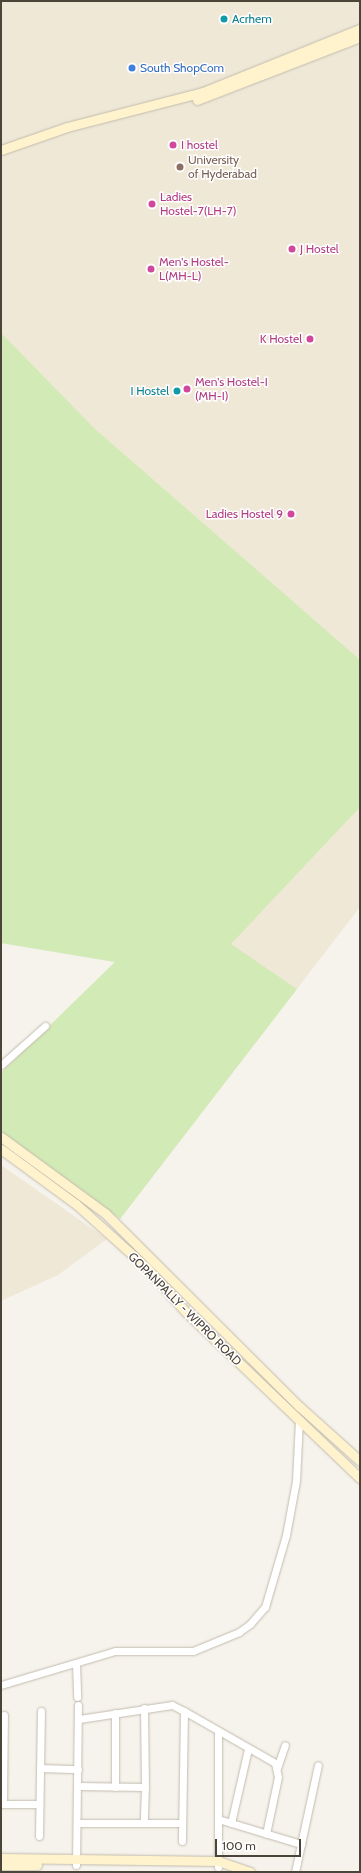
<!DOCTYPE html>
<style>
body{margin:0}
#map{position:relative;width:361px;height:1873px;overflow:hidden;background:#f6f3ec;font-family:Cabin,sans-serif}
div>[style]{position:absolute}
.education>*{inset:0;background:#efe8d6}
.green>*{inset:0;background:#d2eab5}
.roads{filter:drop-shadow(0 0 1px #c2bbae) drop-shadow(0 0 1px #c2bbae)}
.street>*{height:7px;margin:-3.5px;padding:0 3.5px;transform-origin:3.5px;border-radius:3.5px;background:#fff}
.secondary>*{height:9px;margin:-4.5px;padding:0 4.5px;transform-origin:4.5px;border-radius:4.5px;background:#fff3cd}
.dots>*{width:11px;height:11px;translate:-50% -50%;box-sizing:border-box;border:2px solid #fff;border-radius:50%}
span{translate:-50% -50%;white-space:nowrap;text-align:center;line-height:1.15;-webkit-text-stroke:3px #fff;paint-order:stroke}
.culture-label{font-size:12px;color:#0d838f}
.left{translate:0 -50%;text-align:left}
.right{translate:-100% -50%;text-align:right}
.shop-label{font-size:12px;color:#366cbe}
.hotel-label{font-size:12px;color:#b23c85}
.education-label{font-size:12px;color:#785e54}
.street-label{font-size:12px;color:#4b4439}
.frame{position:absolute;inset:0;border:2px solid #4b4439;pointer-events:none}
.scale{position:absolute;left:215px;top:1839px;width:86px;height:18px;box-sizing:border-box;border:2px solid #4b4439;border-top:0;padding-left:5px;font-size:12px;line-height:14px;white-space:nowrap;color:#4b4439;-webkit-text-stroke:3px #fff;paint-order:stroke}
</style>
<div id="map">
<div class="education">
<i style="clip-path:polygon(1px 1px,360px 1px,360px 907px,120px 1219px,1px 1073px,115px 962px,1px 943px)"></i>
<i style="clip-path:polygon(1px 1165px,107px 1239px,58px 1275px,1px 1301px)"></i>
</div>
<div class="green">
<i style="clip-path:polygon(2px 334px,95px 429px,360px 660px,360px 807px,231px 944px,297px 989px,120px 1219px,1px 1134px,1px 1073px,115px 962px,1px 943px)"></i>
</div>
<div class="roads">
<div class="street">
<i style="left:1px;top:1065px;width:59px;rotate:-41.6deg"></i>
<i style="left:76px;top:1663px;width:34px;rotate:88deg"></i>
<i style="left:1px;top:1685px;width:119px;rotate:-16.6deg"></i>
<i style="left:115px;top:1651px;width:78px"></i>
<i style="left:193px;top:1651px;width:50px;rotate:-22.4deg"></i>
<i style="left:239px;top:1632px;width:14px;rotate:-36deg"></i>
<i style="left:250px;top:1624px;width:23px;rotate:-49deg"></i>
<i style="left:265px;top:1607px;width:75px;rotate:-73.7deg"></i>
<i style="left:286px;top:1535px;width:55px;rotate:-79.5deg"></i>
<i style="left:296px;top:1481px;width:61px;rotate:-87.2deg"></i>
<i style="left:144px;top:1708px;width:79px;rotate:89.3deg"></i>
<i style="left:184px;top:1711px;width:105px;rotate:29.7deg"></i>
<i style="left:275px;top:1763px;width:14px;rotate:78deg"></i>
<i style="left:278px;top:1777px;width:58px;rotate:101.9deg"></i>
<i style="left:115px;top:1713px;width:74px;rotate:90deg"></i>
<i style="left:79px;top:1719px;width:94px;rotate:-8.6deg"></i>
<i style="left:172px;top:1705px;width:13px;rotate:27deg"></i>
<i style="left:184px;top:1711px;width:130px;rotate:90.9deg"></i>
<i style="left:218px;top:1732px;width:135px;rotate:90deg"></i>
<i style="left:40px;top:1768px;width:38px;rotate:2deg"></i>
<i style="left:277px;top:1768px;width:24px;rotate:-71deg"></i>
<i style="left:78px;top:1786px;width:67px;rotate:0.9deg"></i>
<i style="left:145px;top:1787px;width:36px;rotate:92deg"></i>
<i style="left:1px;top:1804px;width:38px"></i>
<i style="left:3px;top:1804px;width:89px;rotate:-89.4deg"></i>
<i style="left:218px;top:1819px;width:87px;rotate:16.8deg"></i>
<i style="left:77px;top:1823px;width:104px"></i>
<i style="left:231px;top:1823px;width:76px;rotate:-77.1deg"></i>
<i style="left:39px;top:1836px;width:125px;rotate:-89.1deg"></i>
<i style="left:76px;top:1865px;width:160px;rotate:-89.3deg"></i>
<i style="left:295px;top:1872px;width:109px;rotate:-77.9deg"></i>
</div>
<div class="secondary">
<i style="left:197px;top:100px;width:175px;rotate:-21.1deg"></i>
<i style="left:1px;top:150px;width:70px;rotate:-19.2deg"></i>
<i style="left:67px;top:127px;width:140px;rotate:-14.4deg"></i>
<i style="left:203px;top:92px;width:169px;rotate:-21.9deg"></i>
<i style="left:1px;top:1137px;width:129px;rotate:36.2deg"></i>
<i style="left:105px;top:1213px;width:275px;rotate:44.9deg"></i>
<i style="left:300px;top:1407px;width:81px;rotate:42deg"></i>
<i style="left:1px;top:1149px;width:93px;rotate:36.3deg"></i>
<i style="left:76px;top:1204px;width:96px;rotate:42deg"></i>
<i style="left:147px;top:1268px;width:57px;rotate:48.5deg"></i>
<i style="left:185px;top:1311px;width:242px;rotate:43.7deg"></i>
<i style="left:1px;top:1858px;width:217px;rotate:0.8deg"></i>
<i style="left:218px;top:1861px;width:34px;rotate:19deg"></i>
<i style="left:1px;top:1865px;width:36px"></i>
</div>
</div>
<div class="dots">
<i style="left:224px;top:19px;background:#0f9aa8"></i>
<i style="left:132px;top:68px;background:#3f7fe0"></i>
<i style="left:173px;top:145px;background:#d1479c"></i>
<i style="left:180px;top:167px;background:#8d6e63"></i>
<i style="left:152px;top:204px;background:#d1479c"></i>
<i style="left:292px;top:249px;background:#d1479c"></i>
<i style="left:151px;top:269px;background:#d1479c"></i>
<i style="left:310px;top:339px;background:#d1479c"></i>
<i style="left:187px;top:389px;background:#d1479c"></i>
<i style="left:177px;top:391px;background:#0f9aa8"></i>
<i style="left:291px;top:514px;background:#d1479c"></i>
</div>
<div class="culture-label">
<span class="left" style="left:232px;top:19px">Acrhem</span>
<span class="right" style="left:169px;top:391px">I Hostel</span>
</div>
<div class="shop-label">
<span class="left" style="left:140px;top:68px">South ShopCom</span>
</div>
<div class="hotel-label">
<span class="left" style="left:181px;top:145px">I hostel</span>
<span class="left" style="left:160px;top:204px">Ladies<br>Hostel-7(LH-7)</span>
<span class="left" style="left:300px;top:249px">J Hostel</span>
<span class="left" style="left:159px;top:269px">Men's Hostel-<br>L(MH-L)</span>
<span class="right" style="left:302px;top:339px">K Hostel</span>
<span class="left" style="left:195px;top:389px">Men's Hostel-I<br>(MH-I)</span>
<span class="right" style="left:283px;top:514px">Ladies Hostel 9</span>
</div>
<div class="education-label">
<span class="left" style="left:188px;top:167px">University<br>of Hyderabad</span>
</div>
<div class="street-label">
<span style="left:185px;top:1309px;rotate:45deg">GOPANPALLY - WIPRO ROAD</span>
</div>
<div class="frame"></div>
<div class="scale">100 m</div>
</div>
